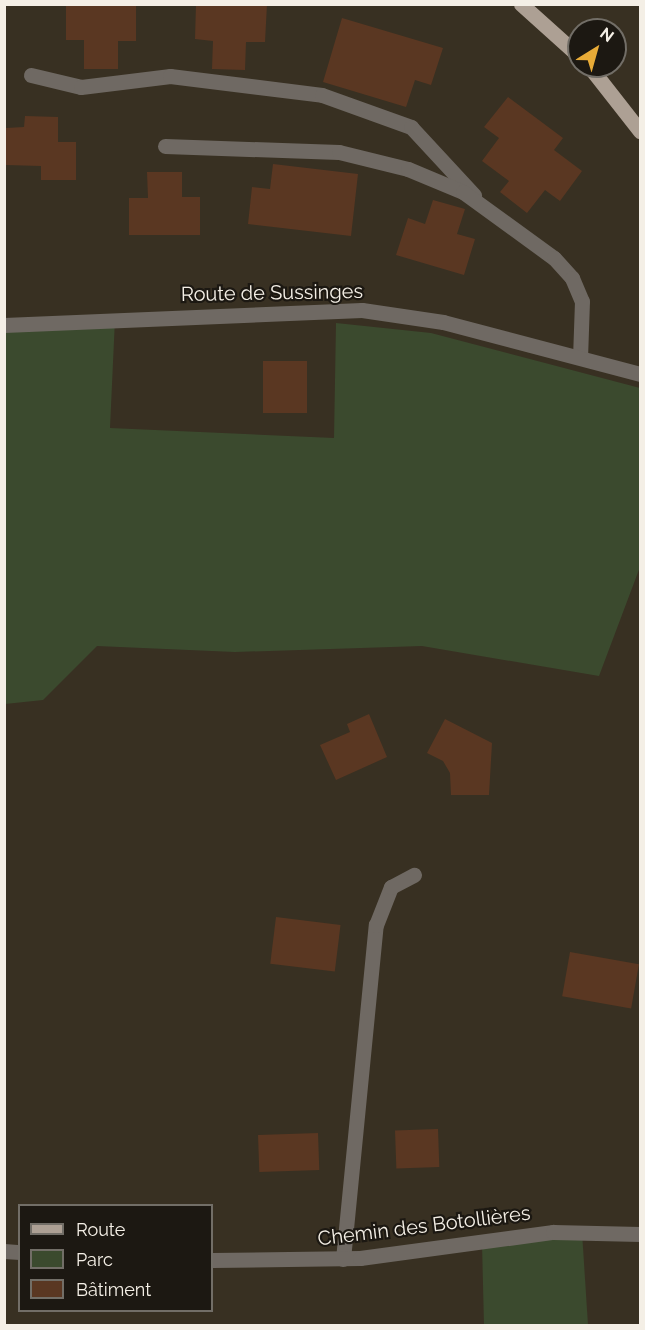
<!DOCTYPE html>
<meta charset="utf-8">
<style>
body{margin:0}
#map{position:relative;width:645px;height:1330px;overflow:hidden;background:#383022;font-family:Raleway,sans-serif}
div>[style]{position:absolute}
.green>*{inset:0;background:#3b4a2e}
.building>*{inset:0;background:#5a3722;transform-origin:0 0}
.minor>*{height:15px;margin:-7.5px;padding:0 7.5px;transform-origin:7.5px;border-radius:7.5px;background:#6f6963}
.major>*{height:15px;margin:-7.5px;padding:0 7.5px;transform-origin:7.5px;border-radius:7.5px;background:#ada094}
span{translate:-50% -50%;white-space:nowrap;text-align:center;line-height:1.15;-webkit-text-stroke:4.5px #1c1812;paint-order:stroke}
.street-label{font-size:20px;color:#f4efe6}
.frame{position:absolute;inset:0;border:6px solid #f4efe6;pointer-events:none}
.legend{position:absolute;left:18px;top:1204px;width:195px;height:108px;box-sizing:border-box;background:#1c1812;border:2px solid #726e67;margin:0;padding:8px 10px;list-style:none;font-size:18px;color:#f4efe6}
.legend li{display:flex;align-items:center;gap:12px;height:30px}
.legend b{width:30px;border:2px solid #726e67}
.north{position:absolute;left:567px;top:18px;width:60px;height:60px;box-sizing:border-box;background:#1c1812;border:2px solid #726e67;border-radius:50%;rotate:37deg;font-size:16px;font-weight:700;line-height:24px;text-align:center;color:#f4efe6}
.north::after{content:'';display:block;margin:auto;width:21px;height:27px;background:#e8ab37;clip-path:polygon(50% 0,100% 100%,50% 72%,0 100%)}
</style>
<div id="map">
<div class="green">
<i style="clip-path:polygon(115px 319px,110px 428px,334px 438px,336px 323px,431px 333px,640px 388px,640px 567px,599px 676px,422px 646px,235px 652px,97px 646px,43px 700px,5px 704px,5px 325px)"></i>
<i style="clip-path:polygon(582px 1232px,588px 1325px,484px 1325px,482px 1243px)"></i>
</div>
<div class="building">
<i style="clip-path:polygon(66px 4px,136px 4px,136px 41px,118px 41px,118px 69px,84px 69px,84px 40px,66px 40px)"></i>
<i style="clip-path:polygon(196px 4px,267px 4px,265px 42px,246px 42px,245px 70px,212px 69px,213px 41px,195px 39px)"></i>
<i style="clip-path:polygon(342px 18px,443px 48px,431px 85px,415px 80px,406px 107px,323px 82px)"></i>
<i style="clip-path:polygon(508px 97px,563px 138px,554px 150px,582px 171px,560px 201px,545px 190px,527px 213px,500px 192px,509px 181px,482px 161px,499px 138px,484px 127px)"></i>
<i style="clip-path:polygon(25px 116px,58px 117px,58px 142px,76px 142px,76px 180px,41px 180px,41px 166px,6px 165px,6px 128px,24px 127px)"></i>
<i style="clip-path:polygon(273px 164px,358px 174px,351px 236px,248px 224px,252px 187px,270px 189px)"></i>
<i style="clip-path:polygon(147px 172px,182px 172px,182px 197px,200px 197px,200px 235px,129px 235px,129px 198px,148px 198px)"></i>
<i style="clip-path:polygon(433px 200px,465px 209px,457px 234px,475px 239px,464px 275px,396px 255px,408px 218px,425px 224px)"></i>
<i style="left:307px;top:361px;width:52px;height:44px;rotate:90deg"></i>
<i style="clip-path:polygon(369px 714px,387px 757px,336px 780px,320px 745px,350px 732px,347px 724px)"></i>
<i style="clip-path:polygon(445px 719px,492px 743px,489px 795px,451px 795px,450px 773px,443px 761px,427px 753px)"></i>
<i style="left:276px;top:917px;width:65px;height:47px;rotate:7deg"></i>
<i style="left:570px;top:952px;width:70px;height:45px;rotate:10deg"></i>
<i style="left:438px;top:1129px;width:38px;height:43px;rotate:88deg"></i>
<i style="left:318px;top:1133px;width:37px;height:60px;rotate:88deg"></i>
</div>
<div class="minor">
<i style="left:31px;top:75px;width:51px;rotate:13.5deg"></i>
<i style="left:81px;top:87px;width:90px;rotate:-7deg"></i>
<i style="left:170px;top:76px;width:153px;rotate:7.1deg"></i>
<i style="left:322px;top:95px;width:95px;rotate:19.8deg"></i>
<i style="left:411px;top:127px;width:93px;rotate:47.2deg"></i>
<i style="left:165px;top:146px;width:174px;rotate:2deg"></i>
<i style="left:339px;top:152px;width:71px;rotate:13.8deg"></i>
<i style="left:408px;top:169px;width:60px;rotate:22.7deg"></i>
<i style="left:463px;top:192px;width:112px;rotate:36deg"></i>
<i style="left:554px;top:258px;width:27px;rotate:48deg"></i>
<i style="left:572px;top:278px;width:25px;rotate:67deg"></i>
<i style="left:582px;top:301px;width:56px;rotate:92deg"></i>
<i style="left:4px;top:325px;width:358px;rotate:-2.4deg"></i>
<i style="left:362px;top:310px;width:82px;rotate:8.4deg"></i>
<i style="left:443px;top:322px;width:204px;rotate:14.8deg"></i>
<i style="left:4px;top:1251px;width:16px;rotate:4deg"></i>
<i style="left:343px;top:1259px;width:336px;rotate:-84.4deg"></i>
<i style="left:376px;top:925px;width:41px;rotate:-68.5deg"></i>
<i style="left:391px;top:887px;width:26px;rotate:-28deg"></i>
<i style="left:212px;top:1260px;width:148px;rotate:-0.8deg"></i>
<i style="left:360px;top:1258px;width:195px;rotate:-7.7deg"></i>
<i style="left:553px;top:1232px;width:87px;rotate:1.3deg"></i>
</div>
<div class="major">
<i style="left:521px;top:4px;width:78px;rotate:41.9deg"></i>
<i style="left:589px;top:66px;width:83px;rotate:51.9deg"></i>
</div>
<div class="street-label">
<span style="left:272px;top:293px;rotate:-1deg">Route de Sussinges</span>
<span style="left:424px;top:1226px;rotate:-7deg">Chemin des Botollières</span>
</div>
<div class="frame"></div>
<ul class="legend">
<li><b style="height:8px;background:#ada094"></b>Route</li>
<li><b style="height:16px;background:#3b4a2e"></b>Parc</li>
<li><b style="height:16px;background:#5a3722"></b>Bâtiment</li>
</ul>
<div class="north">N</div>
</div>
